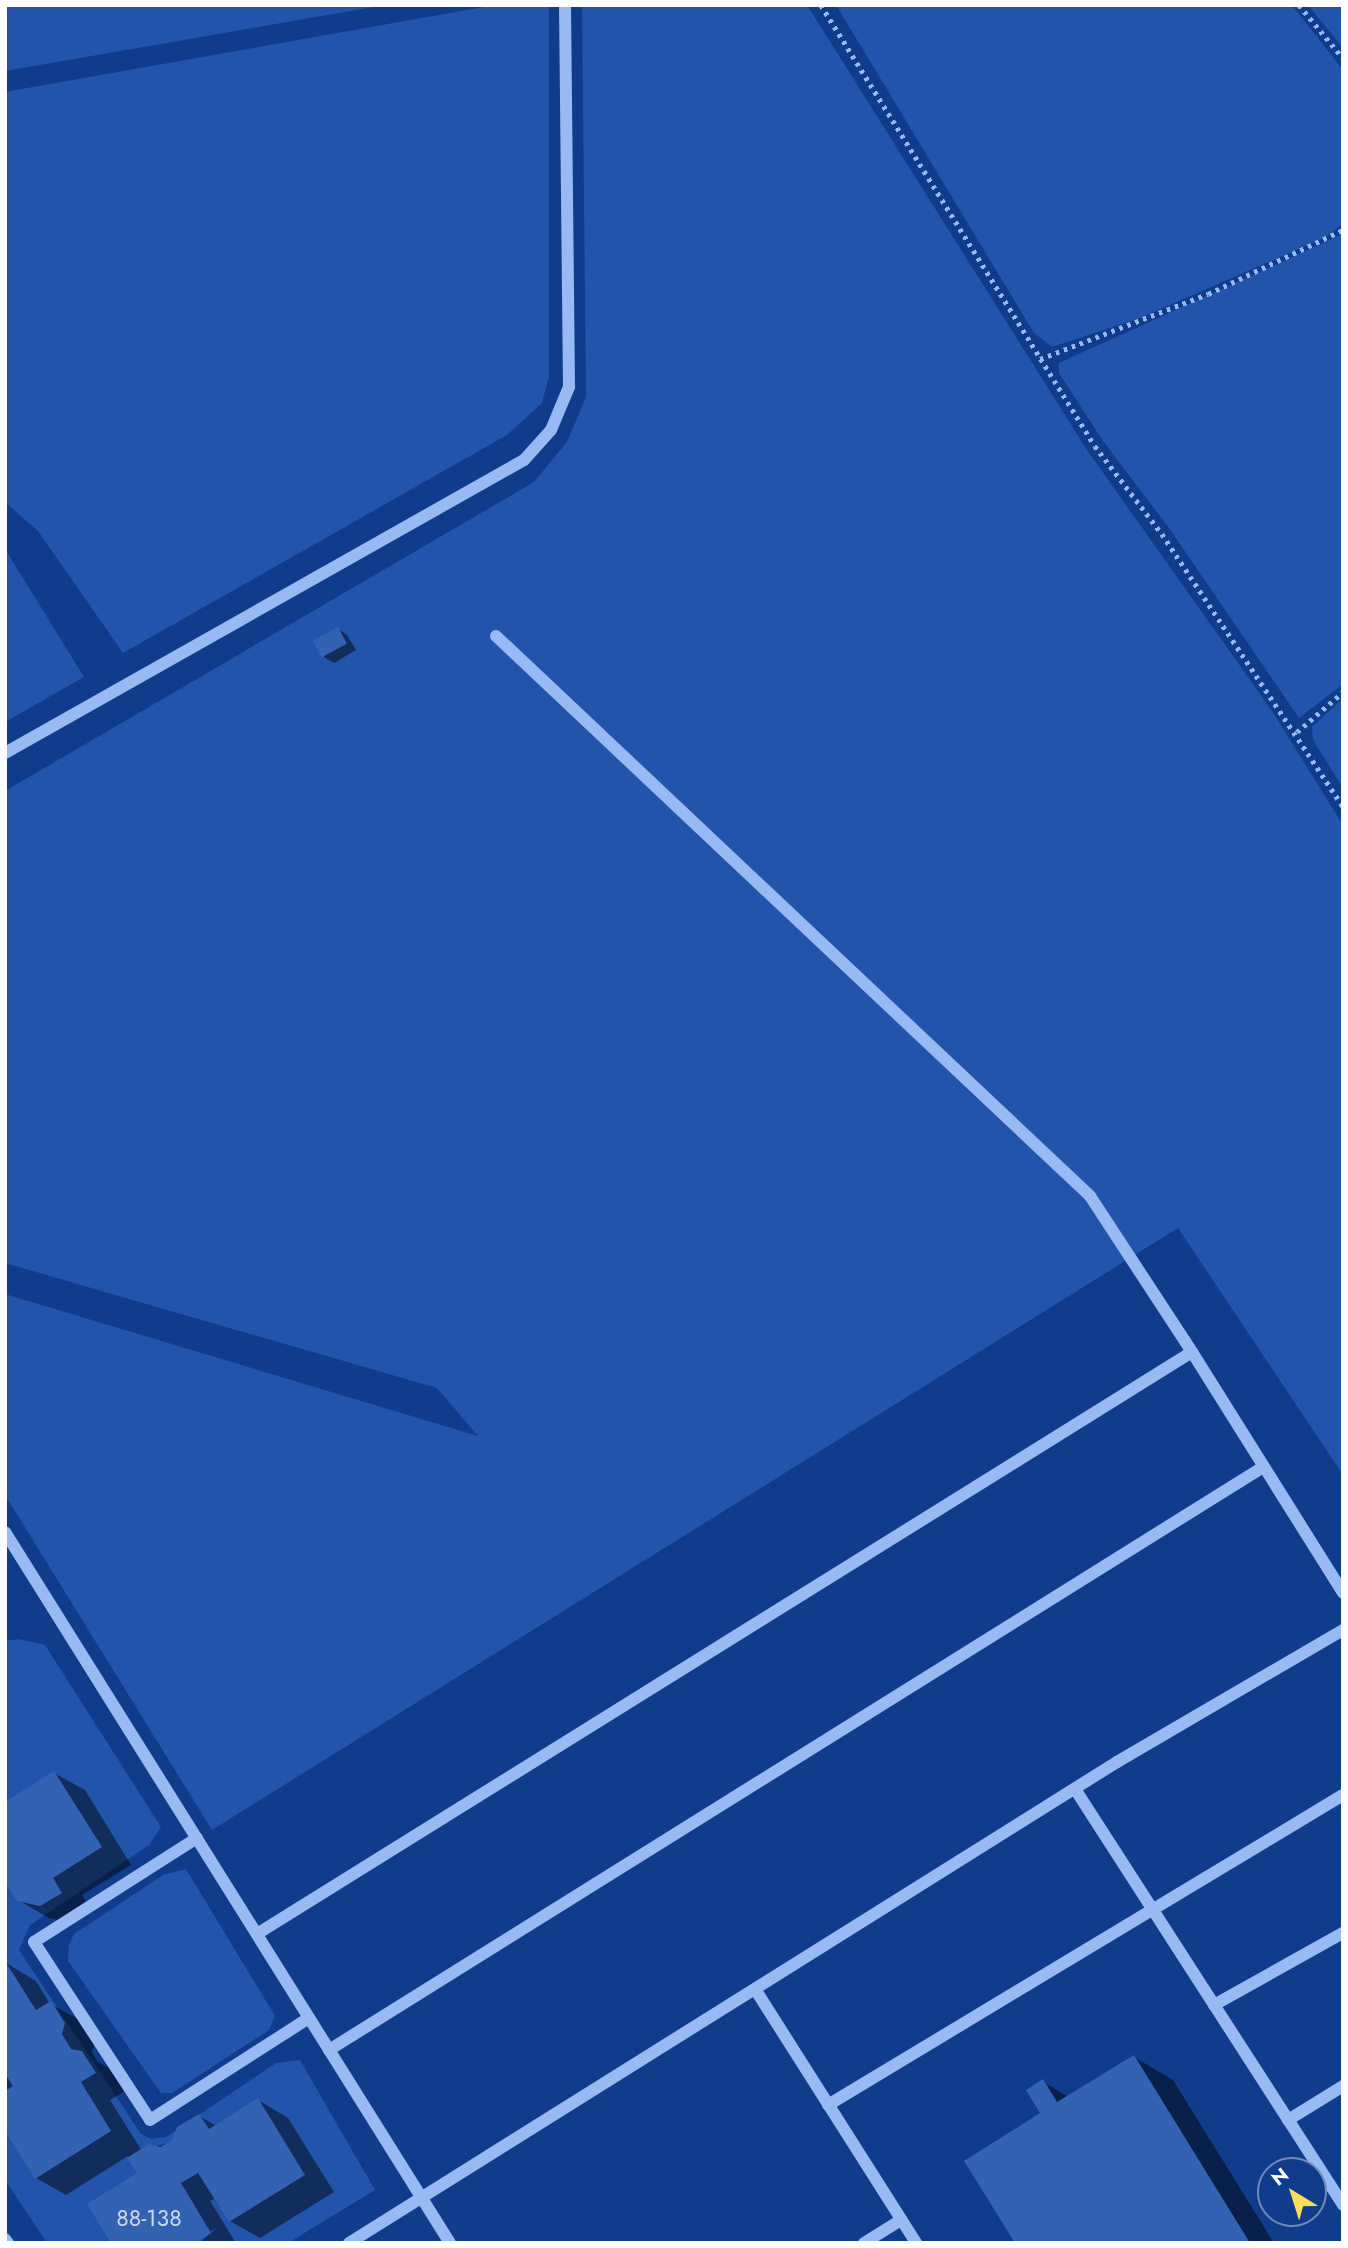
<!DOCTYPE html>
<style>
body{margin:0}
#map{position:relative;width:1348px;height:2248px;overflow:hidden;background:#113c8b;font-family:Jost,sans-serif}
div>[style]{position:absolute}
.green>*{inset:0;background:#2254ab}
.shadow>*{inset:0;background:#0007}
.building>*{inset:0;background:#3462b3;transform-origin:0 0}
.path>*{height:4.5px;margin-top:-2.25px;transform-origin:0;background:repeating-linear-gradient(90deg,#98b9f2 0 3.5px,transparent 0 8.5px)}
.minor>*{height:12px;margin:-6px;padding:0 6px;transform-origin:6px;border-radius:6px;background:#98b9f2}
span{translate:-50% -50%;white-space:nowrap;text-align:center;line-height:1.15;-webkit-text-stroke:7px #113c8b;paint-order:stroke}
.number-label{font-size:23px;color:#ccd8ec}
.number-label span{-webkit-text-stroke-width:0}
.frame{position:absolute;inset:0;border:7px solid #fff;pointer-events:none}
.north{position:absolute;left:1257px;top:2157px;width:70px;height:70px;box-sizing:border-box;background:#113c8b;border:2px solid #708ab9;border-radius:50%;rotate:322deg;font-size:19px;font-weight:700;line-height:28px;text-align:center;color:#fff}
.north::after{content:'';display:block;margin:auto;width:24px;height:32px;background:#ffdd58;clip-path:polygon(50% 0,100% 100%,50% 72%,0 100%)}
</style>
<div id="map">
<div class="green">
<i style="clip-path:polygon(5px 5px,385px 5px,5px 71px)"></i>
<i style="clip-path:polygon(495px 5px,549px 5px,549px 377px,542px 403px,507px 435px,123px 653px,38px 531px,5px 502px,5px 92px)"></i>
<i style="clip-path:polygon(582px 5px,807px 5px,1087px 450px,1272px 711px,1343px 825px,1343px 1475px,1178px 1228px,212px 1830px,5px 1495px,5px 1294px,478px 1436px,437px 1388px,5px 1263px,5px 791px,534px 482px,567px 442px,586px 397px)"></i>
<i style="clip-path:polygon(836px 5px,1292px 5px,1343px 70px,1343px 224px,1324px 238px,1140px 318px,1052px 347px,1034px 333px)"></i>
<i style="clip-path:polygon(1308px 5px,1343px 5px,1343px 48px)"></i>
<i style="clip-path:polygon(1343px 234px,1343px 684px,1299px 718px,1169px 528px,1103px 441px,1059px 373px,1059px 363px)"></i>
<i style="clip-path:polygon(5px 549px,84px 677px,5px 722px)"></i>
<i style="clip-path:polygon(1343px 698px,1343px 788px,1313px 740px,1312px 727px)"></i>
<i style="clip-path:polygon(19px 1639px,45px 1645px,161px 1827px,149px 1845px,30px 1925px,19px 1950px,141px 2134px,151px 2139px,166px 2137px,276px 2063px,300px 2060px,375px 2190px,288px 2243px,47px 2243px,5px 2180px,5px 1641px)"></i>
<i style="clip-path:polygon(186px 1869px,275px 2016px,269px 2030px,172px 2093px,161px 2093px,68px 1961px,69px 1945px,74px 1934px,163px 1875px)"></i>
</div>
<div class="shadow">
<i style="clip-path:polygon(338px 629px,347px 635px,356px 650px,334px 663px,324px 657px)"></i>
<i style="clip-path:polygon(54px 1773px,85px 1790px,131px 1865px,82px 1895px,91px 1910px,71px 1923px,49px 1918px,18px 1900px)"></i>
<i style="clip-path:polygon(6px 1963px,36px 1981px,50px 2004px,82px 2021px,95px 2042px,92px 2052px,98px 2062px,112px 2070px,125px 2091px,110px 2100px,142px 2151px,174px 2141px,199px 2116px,217px 2126px,258px 2100px,288px 2118px,334px 2192px,260px 2238px,230px 2221px,214px 2199px,210px 2201px,236px 2243px,199px 2243px,218px 2227px,192px 2243px,128px 2156px,66px 2195px,36px 2178px,5px 2128px)"></i>
<i style="clip-path:polygon(1134px 2057px,1173px 2080px,1274px 2243px,1017px 2243px,1042px 2114px,1043px 2082px,1069px 2097px)"></i>
</div>
<div class="building">
<i style="left:338px;top:627px;width:19px;height:29px;rotate:62deg"></i>
<i style="clip-path:polygon(54px 1771px,102px 1847px,53px 1878px,62px 1893px,40px 1906px,17px 1901px,5px 1882px,5px 1802px)"></i>
<i style="clip-path:polygon(5px 1961px,36px 2010px,51px 2001px,65px 2023px,62px 2034px,71px 2049px,82px 2051px,96px 2073px,81px 2082px,111px 2131px,35px 2179px,5px 2131px,5px 2091px,13px 2086px,5px 2074px)"></i>
<i style="clip-path:polygon(1134px 2055px,1250px 2243px,1015px 2243px,964px 2161px,1040px 2113px,1026px 2090px,1043px 2079px,1057px 2102px)"></i>
<i style="clip-path:polygon(258px 2098px,305px 2175px,229px 2222px,198px 2173px,181px 2183px,211px 2233px,195px 2243px,111px 2243px,87px 2204px,137px 2173px,127px 2158px,149px 2144px,160px 2147px,172px 2140px,177px 2127px,199px 2114px,209px 2129px)"></i>
</div>
<div class="path">
<i style="left:821px;top:5px;width:519px;rotate:58.15deg"></i>
<i style="left:1095px;top:446px;width:111px;rotate:52.7deg"></i>
<i style="left:1162px;top:534px;width:327px;rotate:56.4deg"></i>
<i style="left:1299px;top:5px;width:69px;rotate:50.3deg"></i>
<i style="left:1040px;top:359px;width:180px;rotate:-21.2deg"></i>
<i style="left:1208px;top:294px;width:149px;rotate:-25.4deg"></i>
<i style="left:1297px;top:732px;width:61px;rotate:-41deg"></i>
</div>
<div class="minor">
<i style="left:496px;top:636px;width:816px;rotate:43.31deg"></i>
<i style="left:1090px;top:1196px;width:186px;rotate:56.8deg"></i>
<i style="left:5px;top:753px;width:596px;rotate:-29.45deg"></i>
<i style="left:524px;top:460px;width:40px;rotate:-48deg"></i>
<i style="left:551px;top:430px;width:47px;rotate:-67.3deg"></i>
<i style="left:569px;top:387px;width:382px;rotate:-90.6deg"></i>
<i style="left:5px;top:1532px;width:839px;rotate:57.96deg"></i>
<i style="left:1075px;top:1789px;width:495px;rotate:57.2deg"></i>
<i style="left:197px;top:1838px;width:193px;rotate:147.5deg"></i>
<i style="left:34px;top:1942px;width:212px;rotate:56.9deg"></i>
<i style="left:150px;top:2120px;width:189px;rotate:-32.7deg"></i>
<i style="left:257px;top:1934px;width:1101px;rotate:-31.9deg"></i>
<i style="left:1192px;top:1352px;width:284px;rotate:57.9deg"></i>
<i style="left:755px;top:1989px;width:301px;rotate:57.6deg"></i>
<i style="left:1214px;top:2005px;width:148px;rotate:-29.2deg"></i>
<i style="left:329px;top:2050px;width:1101px;rotate:-31.97deg"></i>
<i style="left:828px;top:2105px;width:601px;rotate:-31.05deg"></i>
<i style="left:1288px;top:2120px;width:65px;rotate:-31.7deg"></i>
<i style="left:5px;top:2239px;width:5px;rotate:53deg"></i>
<i style="left:349px;top:2243px;width:906px;rotate:-32.06deg"></i>
<i style="left:1117px;top:1762px;width:262px;rotate:-30.3deg"></i>
<i style="left:864px;top:2243px;width:44px;rotate:-31.9deg"></i>
</div>
<div class="number-label">
<span style="left:149px;top:2218px">88-138</span>
</div>
<div class="frame"></div>
<div class="north">N</div>
</div>
